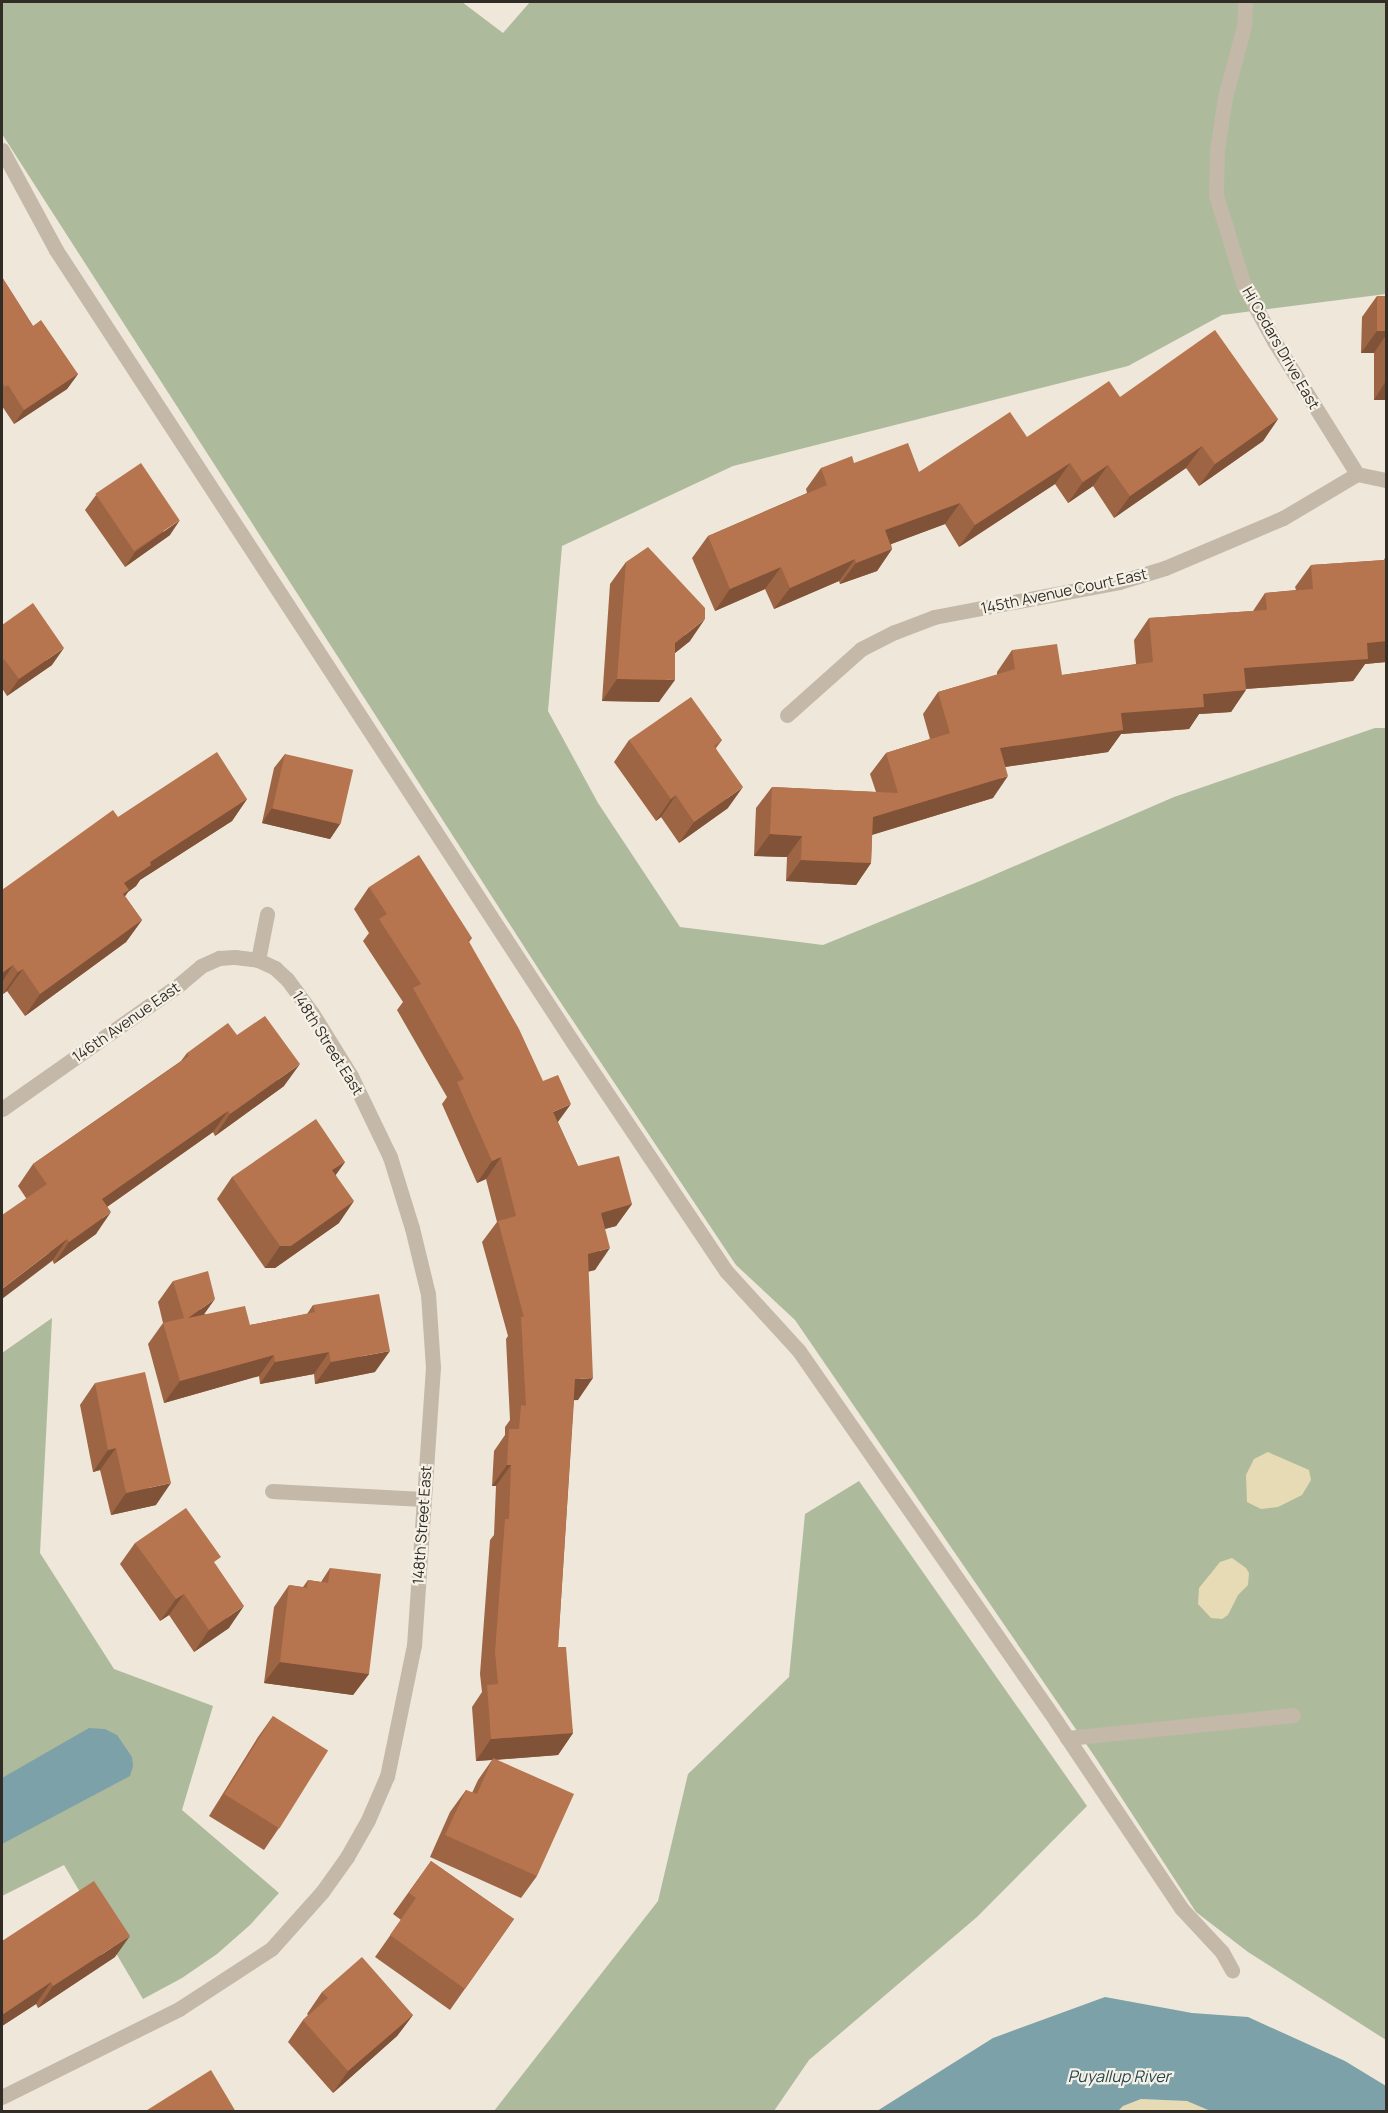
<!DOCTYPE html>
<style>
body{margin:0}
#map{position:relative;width:1388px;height:2113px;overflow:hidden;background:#eee7da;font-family:Manrope,sans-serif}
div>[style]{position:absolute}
.green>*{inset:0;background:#adbb9c}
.sand>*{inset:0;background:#e6dbb4}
.water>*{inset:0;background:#7da1a8}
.service>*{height:15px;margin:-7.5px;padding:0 7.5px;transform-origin:7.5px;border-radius:7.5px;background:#c4b8a8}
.minor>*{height:15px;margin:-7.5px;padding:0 7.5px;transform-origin:7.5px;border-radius:7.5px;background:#c4b8a8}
.wall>*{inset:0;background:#9d6544}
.shaded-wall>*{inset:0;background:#805237}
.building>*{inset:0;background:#b7754f;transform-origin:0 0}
span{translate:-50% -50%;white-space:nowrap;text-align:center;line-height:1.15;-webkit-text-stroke:4.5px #f6f1e6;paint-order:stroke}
.street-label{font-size:15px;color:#322c27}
.water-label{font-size:16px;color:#22464f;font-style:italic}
.frame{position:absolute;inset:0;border:3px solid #322c27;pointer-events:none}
</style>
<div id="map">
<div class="green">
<i style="clip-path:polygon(2px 2px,462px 2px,503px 33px,530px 2px,1386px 2px,1386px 294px,1222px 315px,1128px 366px,733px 466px,562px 546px,548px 711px,598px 803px,680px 927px,823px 945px,980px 881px,1174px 797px,1375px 728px,1386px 728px,1386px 2040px,1248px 1952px,1196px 1912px,1095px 1757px,795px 1320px,736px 1265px,543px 976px,2px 134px)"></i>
<i style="clip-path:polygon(52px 1318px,40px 1553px,114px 1669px,213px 1706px,182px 1810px,279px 1893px,250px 1925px,217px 1954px,182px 1978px,143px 1999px,64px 1865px,2px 1896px,2px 1353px)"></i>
<i style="clip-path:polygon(859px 1481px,1087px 1806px,977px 1917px,809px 2060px,774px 2111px,494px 2111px,658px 1901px,688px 1774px,789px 1677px,805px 1514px)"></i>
</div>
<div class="sand">
<i style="clip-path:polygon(1268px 1452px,1309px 1470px,1311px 1480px,1302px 1495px,1278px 1507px,1261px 1509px,1247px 1502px,1246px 1475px,1254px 1459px)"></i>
<i style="clip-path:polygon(1232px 1558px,1246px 1568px,1249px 1573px,1248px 1585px,1238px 1595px,1228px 1615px,1222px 1619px,1211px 1618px,1198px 1604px,1199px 1588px,1220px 1562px)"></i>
<i style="clip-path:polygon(1141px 2099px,1188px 2101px,1213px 2111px,1117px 2112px,1123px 2106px)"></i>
</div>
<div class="water">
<i style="clip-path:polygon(89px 1728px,105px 1729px,117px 1735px,132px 1757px,133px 1766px,130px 1776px,2px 1844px,2px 1778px)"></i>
<i style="clip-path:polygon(1105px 1997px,1192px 2013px,1248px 2017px,1345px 2061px,1386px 2086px,1386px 2111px,1213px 2112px,1187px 2101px,1141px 2099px,1123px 2106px,1117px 2112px,877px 2111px,993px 2038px)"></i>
</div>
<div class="service">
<i style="left:2px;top:150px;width:114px;rotate:61.6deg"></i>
<i style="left:56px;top:250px;width:944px;rotate:56.88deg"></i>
<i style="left:572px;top:1041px;width:277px;rotate:56.2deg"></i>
<i style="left:726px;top:1271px;width:108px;rotate:47.6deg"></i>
<i style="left:799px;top:1351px;width:450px;rotate:55.2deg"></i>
<i style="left:1056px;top:1721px;width:225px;rotate:56.2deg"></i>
<i style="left:1181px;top:1908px;width:60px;rotate:47deg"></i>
<i style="left:1222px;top:1952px;width:21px;rotate:61deg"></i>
<i style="left:1067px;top:1738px;width:227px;rotate:-5.8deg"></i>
</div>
<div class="minor">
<i style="left:1245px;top:2px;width:24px;rotate:92deg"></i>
<i style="left:1244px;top:26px;width:73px;rotate:105deg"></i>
<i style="left:1225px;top:97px;width:54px;rotate:98.6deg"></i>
<i style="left:1217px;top:150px;width:45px;rotate:91.3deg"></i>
<i style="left:1216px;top:195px;width:95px;rotate:72.9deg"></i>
<i style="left:1244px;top:286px;width:63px;rotate:61.4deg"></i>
<i style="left:1274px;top:341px;width:157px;rotate:58deg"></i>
<i style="left:787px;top:715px;width:99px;rotate:-41.7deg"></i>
<i style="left:861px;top:649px;width:38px;rotate:-27deg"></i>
<i style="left:895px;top:632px;width:42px;rotate:-21deg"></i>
<i style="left:934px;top:617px;width:188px;rotate:-10.7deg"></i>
<i style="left:1119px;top:582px;width:48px;rotate:-16.9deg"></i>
<i style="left:1165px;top:568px;width:128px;rotate:-23deg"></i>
<i style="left:1283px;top:518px;width:86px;rotate:-30.7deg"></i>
<i style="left:1357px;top:474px;width:30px;rotate:12deg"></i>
<i style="left:258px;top:960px;width:47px;rotate:-78.9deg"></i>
<i style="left:2px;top:1109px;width:219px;rotate:-35.1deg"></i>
<i style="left:181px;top:983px;width:26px;rotate:-40deg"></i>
<i style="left:201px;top:966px;width:20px;rotate:-24deg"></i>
<i style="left:219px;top:958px;width:16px;rotate:-4deg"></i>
<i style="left:235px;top:957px;width:23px;rotate:7deg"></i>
<i style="left:258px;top:960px;width:19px;rotate:25deg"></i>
<i style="left:275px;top:968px;width:16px;rotate:43deg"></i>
<i style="left:287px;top:979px;width:42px;rotate:53.7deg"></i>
<i style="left:312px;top:1013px;width:74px;rotate:58.2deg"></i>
<i style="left:351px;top:1076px;width:90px;rotate:64.3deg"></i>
<i style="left:390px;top:1157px;width:74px;rotate:72.8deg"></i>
<i style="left:412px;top:1228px;width:68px;rotate:76.4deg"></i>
<i style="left:428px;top:1294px;width:73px;rotate:86.1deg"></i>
<i style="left:433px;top:1367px;width:279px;rotate:93.9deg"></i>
<i style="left:414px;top:1645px;width:134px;rotate:101.6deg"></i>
<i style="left:387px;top:1776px;width:48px;rotate:113.4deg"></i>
<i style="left:368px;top:1820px;width:43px;rotate:119.6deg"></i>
<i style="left:347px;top:1857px;width:43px;rotate:125.5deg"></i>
<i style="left:322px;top:1892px;width:76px;rotate:131.8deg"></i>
<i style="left:271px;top:1949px;width:110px;rotate:146.9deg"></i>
<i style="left:179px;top:2009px;width:198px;rotate:153.6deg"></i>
<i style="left:272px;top:1491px;width:151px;rotate:3deg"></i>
</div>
<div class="wall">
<i style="clip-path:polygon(2px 277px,33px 326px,78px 374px,67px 389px,14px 424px,2px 406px)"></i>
<i style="clip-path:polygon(1377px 296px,1386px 296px,1386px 400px,1374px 400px,1374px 353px,1361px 353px,1362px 317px)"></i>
<i style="clip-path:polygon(1120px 397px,1278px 419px,1263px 441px,1199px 486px,1186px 468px,1114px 518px,1093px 486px,1068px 503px,1055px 484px,959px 547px,945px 524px,891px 544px,892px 549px,877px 571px,840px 584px,839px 581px,774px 609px,765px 589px,715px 611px,692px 558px,708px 536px,807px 493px,806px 489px,821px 468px,854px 463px,919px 472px,1027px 437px)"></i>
<i style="clip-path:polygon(96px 495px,170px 535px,125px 567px,85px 510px)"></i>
<i style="clip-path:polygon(1386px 556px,1386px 662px,1365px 664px,1353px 681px,1246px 689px,1231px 712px,1199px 714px,1189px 729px,1121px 734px,1108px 752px,1005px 767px,993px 798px,872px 835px,871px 863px,856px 885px,786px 881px,787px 857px,754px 856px,756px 808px,772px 787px,876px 792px,870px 774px,886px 753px,930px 739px,923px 714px,938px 692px,997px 675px,997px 672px,1012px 650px,1062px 675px,1136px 664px,1134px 640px,1149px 618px,1253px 611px,1265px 593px,1296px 590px,1295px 587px,1311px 565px,1384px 560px)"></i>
<i style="clip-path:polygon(626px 562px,690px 641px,675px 653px,659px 702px,602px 701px,610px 584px)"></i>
<i style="clip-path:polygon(2px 625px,52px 665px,7px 696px,2px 688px)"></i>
<i style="clip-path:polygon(629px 740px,722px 740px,716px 748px,728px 808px,679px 843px,661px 817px,656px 821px,614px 762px)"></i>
<i style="clip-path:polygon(285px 754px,340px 824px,330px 839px,262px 823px,274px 768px)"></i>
<i style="clip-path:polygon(247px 799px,232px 821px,140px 880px,136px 886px,128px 892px,125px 896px,142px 920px,126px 942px,25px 1016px,7px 991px,3px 994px,2px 992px,2px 890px,118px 817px)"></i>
<i style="clip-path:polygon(369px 887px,472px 938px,469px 942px,558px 1122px,578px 1166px,632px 1204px,616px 1226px,605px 1229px,595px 1270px,588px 1271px,578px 1400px,574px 1400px,558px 1647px,573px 1733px,558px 1755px,496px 1760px,537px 1876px,521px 1898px,430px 1857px,450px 1812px,466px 1790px,472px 1793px,478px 1780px,492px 1760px,476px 1761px,472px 1707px,482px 1692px,480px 1674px,490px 1540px,494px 1535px,496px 1486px,492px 1486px,494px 1451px,505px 1435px,505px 1427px,510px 1420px,506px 1339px,508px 1336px,482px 1242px,497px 1222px,486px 1179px,477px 1183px,442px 1104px,447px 1097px,397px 1010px,403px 1002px,363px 941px,369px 933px,354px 909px)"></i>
<i style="clip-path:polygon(237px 1035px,284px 1086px,215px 1136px,213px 1132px,107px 1207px,96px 1234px,54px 1264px,26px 1198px,18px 1186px,33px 1164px,181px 1061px,187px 1053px)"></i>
<i style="clip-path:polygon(345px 1162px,336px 1174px,339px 1223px,275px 1268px,265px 1268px,217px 1199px,232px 1177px)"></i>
<i style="clip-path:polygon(173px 1281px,204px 1314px,250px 1325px,307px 1314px,313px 1305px,375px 1372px,315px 1384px,314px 1374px,260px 1384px,259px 1376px,164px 1403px,148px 1344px,163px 1323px,158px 1302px)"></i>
<i style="clip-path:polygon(95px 1383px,156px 1505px,111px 1515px,100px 1470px,93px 1472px,80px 1405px)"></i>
<i style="clip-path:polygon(135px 1543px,216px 1565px,229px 1628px,194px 1652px,169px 1615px,160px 1621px,120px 1564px)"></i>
<i style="clip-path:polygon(330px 1568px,369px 1674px,353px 1695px,264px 1683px,274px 1607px,289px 1585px,303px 1587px,308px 1580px,321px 1582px)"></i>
<i style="clip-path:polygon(273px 1716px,279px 1828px,264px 1850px,209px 1816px,258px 1737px)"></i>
<i style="clip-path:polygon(431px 1861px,514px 1919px,450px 2010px,375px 1957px,401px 1920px,393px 1914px)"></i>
<i style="clip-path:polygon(2px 1941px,115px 1957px,38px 2008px,36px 2004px,2px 2026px)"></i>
<i style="clip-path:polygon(322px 1992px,413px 2015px,397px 2036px,333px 2093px,288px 2042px,303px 2020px,308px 2015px,307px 2014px)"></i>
</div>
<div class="shaded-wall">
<i style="clip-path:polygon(1377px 331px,1386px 331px,1386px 335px,1374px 353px,1361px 353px)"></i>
<i style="clip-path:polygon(78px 374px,67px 389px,14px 424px,24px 410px)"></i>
<i style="clip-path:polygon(1386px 381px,1386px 400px,1374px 400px)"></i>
<i style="clip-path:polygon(1278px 419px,1263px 441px,1199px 486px,1215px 464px)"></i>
<i style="clip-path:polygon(1202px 446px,1186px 468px,1114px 518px,1130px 496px)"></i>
<i style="clip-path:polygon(1070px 463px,1055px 484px,959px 547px,975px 525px)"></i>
<i style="clip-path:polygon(1108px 465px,1093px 486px,1068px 503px,1083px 482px)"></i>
<i style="clip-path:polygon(960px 503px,945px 524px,870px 552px,885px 530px)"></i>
<i style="clip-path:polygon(180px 520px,170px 535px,125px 567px,135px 552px)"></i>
<i style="clip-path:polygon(892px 549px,877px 571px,840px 584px,856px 563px)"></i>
<i style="clip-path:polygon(855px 559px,839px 581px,774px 609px,790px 588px)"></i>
<i style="clip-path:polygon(781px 567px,765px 589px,715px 611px,730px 589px)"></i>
<i style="clip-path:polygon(705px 619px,690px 641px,660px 665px,675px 643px)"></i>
<i style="clip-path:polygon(1386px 641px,1386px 662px,1365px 664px,1353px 681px,1229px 690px,1244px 668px,1367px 643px)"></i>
<i style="clip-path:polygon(64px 648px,52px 665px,7px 696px,19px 679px)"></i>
<i style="clip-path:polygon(617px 679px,675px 680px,659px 702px,602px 701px)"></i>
<i style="clip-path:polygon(1246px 690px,1231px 712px,1199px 714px,1189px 729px,1121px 734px,1108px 752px,984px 770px,1000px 748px,1121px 713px,1203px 694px)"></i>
<i style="clip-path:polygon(1008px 776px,993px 798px,858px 839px,873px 817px)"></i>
<i style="clip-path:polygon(743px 787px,728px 808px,679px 843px,694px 822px)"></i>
<i style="clip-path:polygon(676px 795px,661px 817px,656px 821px,671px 799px)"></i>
<i style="clip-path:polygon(247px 799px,232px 821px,140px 880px,136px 886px,128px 892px,114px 912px,124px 883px,150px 862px)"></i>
<i style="clip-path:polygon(272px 808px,340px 824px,330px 839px,262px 823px)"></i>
<i style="clip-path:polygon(770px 834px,802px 836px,787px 857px,754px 856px)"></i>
<i style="clip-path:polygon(801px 860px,871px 863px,856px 885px,786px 881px)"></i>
<i style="clip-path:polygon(142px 920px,126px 942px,25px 1016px,40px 994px)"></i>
<i style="clip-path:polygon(13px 965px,2px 982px,2px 973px)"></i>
<i style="clip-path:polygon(23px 969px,7px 991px,3px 994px,18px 972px)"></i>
<i style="clip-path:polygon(300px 1064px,284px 1086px,215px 1136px,230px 1114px)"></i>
<i style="clip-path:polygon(571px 1104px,555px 1126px,553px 1112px)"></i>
<i style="clip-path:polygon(228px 1111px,213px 1132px,87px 1221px,102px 1199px)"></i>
<i style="clip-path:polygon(501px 1157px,486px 1179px,477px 1183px,492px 1161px)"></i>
<i style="clip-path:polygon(345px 1162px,330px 1183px,332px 1170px)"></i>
<i style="clip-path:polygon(354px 1201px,339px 1223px,275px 1268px,265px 1268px,280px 1246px)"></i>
<i style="clip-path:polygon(632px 1204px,616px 1226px,585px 1234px,601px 1213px)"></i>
<i style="clip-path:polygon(111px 1212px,96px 1234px,54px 1264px,69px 1242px)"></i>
<i style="clip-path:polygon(67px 1239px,52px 1261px,2px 1299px,2px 1289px)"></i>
<i style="clip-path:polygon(610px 1248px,595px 1270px,572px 1276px,588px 1254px)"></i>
<i style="clip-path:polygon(215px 1299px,200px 1320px,188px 1318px)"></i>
<i style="clip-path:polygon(390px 1351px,375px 1372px,315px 1384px,331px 1362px)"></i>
<i style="clip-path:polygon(329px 1352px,314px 1374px,260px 1384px,275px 1362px)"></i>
<i style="clip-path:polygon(274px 1355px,259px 1376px,164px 1403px,180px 1381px)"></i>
<i style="clip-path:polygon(593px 1378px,578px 1400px,560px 1401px,575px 1379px)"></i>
<i style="clip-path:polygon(116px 1448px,100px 1470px,93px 1472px,108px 1450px)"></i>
<i style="clip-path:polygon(507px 1465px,511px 1465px,496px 1486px,492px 1486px)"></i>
<i style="clip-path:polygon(171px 1483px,156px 1505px,111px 1515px,126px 1493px)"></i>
<i style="clip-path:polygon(184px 1594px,169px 1615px,160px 1621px,176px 1599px)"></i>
<i style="clip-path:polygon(244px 1606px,229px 1628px,194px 1652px,209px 1630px)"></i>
<i style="clip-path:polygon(280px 1662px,369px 1674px,353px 1695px,264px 1683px)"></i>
<i style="clip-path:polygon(573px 1733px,558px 1755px,476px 1761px,491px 1739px)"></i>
<i style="clip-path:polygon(130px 1936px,115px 1957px,38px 2008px,53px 1986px)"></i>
<i style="clip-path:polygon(51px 1982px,36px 2004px,2px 2026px,2px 2015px)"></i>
<i style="clip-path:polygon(413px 2015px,397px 2036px,333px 2093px,348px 2071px)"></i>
</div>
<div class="building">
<i style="clip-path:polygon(2px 277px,33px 326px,41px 320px,78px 374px,24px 410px,8px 385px,5px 387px,2px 382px)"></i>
<i style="left:1377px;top:296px;width:9px;height:35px"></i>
<i style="clip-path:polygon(1215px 330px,1278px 419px,1215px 464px,1202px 446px,1130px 496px,1108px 465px,1083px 482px,1070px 463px,975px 525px,960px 503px,885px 530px,892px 549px,856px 563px,855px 559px,790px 588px,781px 567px,730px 589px,708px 536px,827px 485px,821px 468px,852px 456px,854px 463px,908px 443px,919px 472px,1010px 412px,1027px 437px,1109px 381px,1120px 397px)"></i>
<i style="left:141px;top:463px;width:69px;height:55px;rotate:56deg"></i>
<i style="clip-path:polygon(648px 547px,705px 608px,705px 619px,675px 643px,675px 680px,617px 679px,626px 562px)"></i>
<i style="clip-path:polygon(1386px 560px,1386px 641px,1367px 643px,1368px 659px,1244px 668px,1246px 690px,1203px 694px,1204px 707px,1121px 713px,1123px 730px,1000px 748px,1008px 776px,873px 817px,871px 863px,801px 860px,802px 836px,770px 834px,772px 787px,898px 793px,886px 753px,950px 733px,938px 692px,1015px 669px,1012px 650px,1057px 644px,1062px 675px,1153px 662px,1149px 618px,1267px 610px,1265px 593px,1313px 589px,1311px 565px)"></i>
<i style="clip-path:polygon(33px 603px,64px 648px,19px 679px,4px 659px,2px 661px,2px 625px)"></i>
<i style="clip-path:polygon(691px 697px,722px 740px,714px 746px,743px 787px,694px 822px,676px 795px,671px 799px,629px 740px)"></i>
<i style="clip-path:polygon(217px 752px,247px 799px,150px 862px,151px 865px,124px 883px,129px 890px,123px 894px,142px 920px,40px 994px,23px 969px,18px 972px,13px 965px,2px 973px,2px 890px,113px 810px,118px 817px)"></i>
<i style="left:285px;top:754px;width:70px;height:56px;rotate:13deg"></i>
<i style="clip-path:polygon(419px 855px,472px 938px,468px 940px,519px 1029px,543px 1081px,558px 1075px,571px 1104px,553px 1112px,578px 1166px,619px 1156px,632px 1204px,601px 1213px,610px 1248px,588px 1254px,593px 1378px,575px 1379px,558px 1647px,566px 1647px,573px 1733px,491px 1739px,487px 1685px,498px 1684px,495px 1652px,505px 1519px,509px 1519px,511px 1465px,507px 1465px,509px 1429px,519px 1429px,521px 1405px,526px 1406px,521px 1317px,524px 1317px,498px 1221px,516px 1216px,501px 1157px,492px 1161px,457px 1082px,464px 1079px,413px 988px,421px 984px,379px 919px,387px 914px,369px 887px)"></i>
<i style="clip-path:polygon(265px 1016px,300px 1064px,230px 1114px,228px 1111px,102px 1199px,111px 1212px,69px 1242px,67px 1239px,2px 1289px,2px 1215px,47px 1184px,33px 1164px,189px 1056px,187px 1053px,228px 1023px,237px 1035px)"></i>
<i style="clip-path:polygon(316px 1119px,345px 1162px,332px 1170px,354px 1201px,291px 1246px,280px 1246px,232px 1177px)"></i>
<i style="clip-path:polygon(208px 1271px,215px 1299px,188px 1318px,245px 1306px,250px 1325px,315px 1312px,313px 1305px,379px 1294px,390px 1351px,331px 1362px,329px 1352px,275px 1362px,274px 1355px,180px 1381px,163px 1323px,184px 1318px,173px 1281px)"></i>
<i style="clip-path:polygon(145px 1372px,171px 1483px,126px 1493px,116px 1448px,108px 1450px,95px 1383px)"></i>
<i style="clip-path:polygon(186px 1508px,221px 1557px,214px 1562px,244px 1606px,209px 1630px,184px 1594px,176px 1599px,135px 1543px)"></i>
<i style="clip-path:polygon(330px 1568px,381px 1574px,369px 1674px,280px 1662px,289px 1585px,307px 1588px,308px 1580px,328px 1583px)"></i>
<i style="left:273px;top:1716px;width:65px;height:92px;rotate:32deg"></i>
<i style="clip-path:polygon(493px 1758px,574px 1794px,537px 1876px,445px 1835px,466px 1790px,477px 1794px)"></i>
<i style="clip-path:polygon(431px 1861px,514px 1919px,465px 1989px,390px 1935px,416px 1898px,409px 1893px)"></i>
<i style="clip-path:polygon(94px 1881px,130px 1936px,53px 1986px,51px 1982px,2px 2015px,2px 1941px)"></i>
<i style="clip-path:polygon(362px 1957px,413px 2015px,348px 2071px,303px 2020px,328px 1998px,322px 1992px)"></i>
<i style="clip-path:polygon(211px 2070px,236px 2112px,144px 2112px)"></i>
</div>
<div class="street-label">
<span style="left:1281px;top:348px;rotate:60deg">Hi Cedars Drive East</span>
<span style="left:1064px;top:591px;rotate:-12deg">145th Avenue Court East</span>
<span style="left:126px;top:1022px;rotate:-35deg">146th Avenue East</span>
<span style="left:328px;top:1043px;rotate:58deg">148th Street East</span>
<span style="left:422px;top:1525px;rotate:-86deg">148th Street East</span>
</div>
<div class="water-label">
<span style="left:1119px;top:2076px">Puyallup River</span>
</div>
<div class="frame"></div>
</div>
